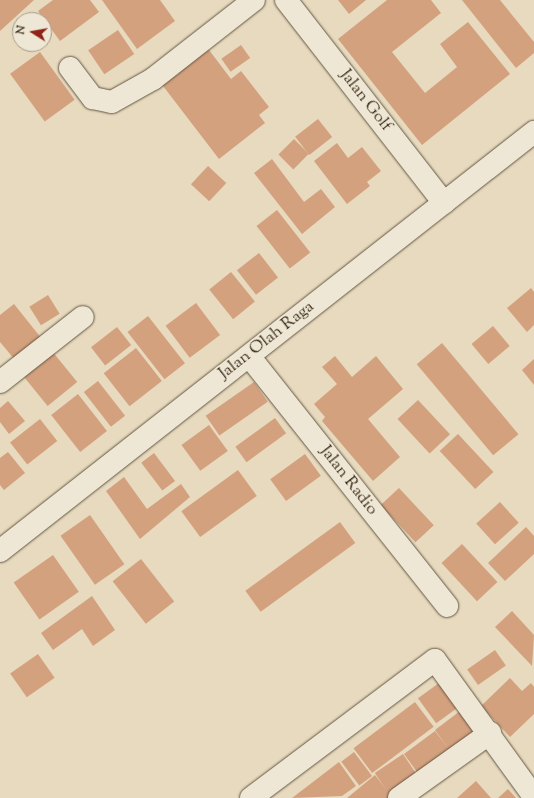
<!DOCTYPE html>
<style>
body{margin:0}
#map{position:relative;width:534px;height:798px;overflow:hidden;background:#e7dabe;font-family:"Sorts Mill Goudy",serif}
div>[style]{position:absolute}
.building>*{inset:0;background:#d4a17e;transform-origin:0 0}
.roads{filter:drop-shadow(0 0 1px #645642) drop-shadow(0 0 1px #645642)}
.minor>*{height:22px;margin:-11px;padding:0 11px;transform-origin:11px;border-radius:11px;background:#efe7d5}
span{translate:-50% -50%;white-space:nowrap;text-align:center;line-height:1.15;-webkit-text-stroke:3px #efe7d5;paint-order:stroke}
.street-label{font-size:17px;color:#382a19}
.north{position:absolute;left:12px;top:12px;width:40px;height:40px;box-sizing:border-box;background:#efe7d5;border:1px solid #a69b8a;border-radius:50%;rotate:281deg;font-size:11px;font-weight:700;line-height:16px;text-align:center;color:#382a19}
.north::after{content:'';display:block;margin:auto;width:14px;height:18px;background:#8f2418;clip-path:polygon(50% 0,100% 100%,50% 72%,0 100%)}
</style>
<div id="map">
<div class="building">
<i style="clip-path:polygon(0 0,34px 0,0 31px)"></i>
<i style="clip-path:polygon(53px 0,90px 0,99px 12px,60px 41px,38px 11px)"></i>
<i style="clip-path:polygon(102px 0,160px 0,175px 21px,137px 49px)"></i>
<i style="clip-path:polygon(338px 0,366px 0,349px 14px)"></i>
<i style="clip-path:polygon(387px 0,431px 0,441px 13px,392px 52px,425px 93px,457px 67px,440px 44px,468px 22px,510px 74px,422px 145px,338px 39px)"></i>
<i style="clip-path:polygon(462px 0,500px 0,534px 42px,534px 53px,516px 68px)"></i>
<i style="left:118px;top:30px;width:29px;height:36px;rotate:56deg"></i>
<i style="left:241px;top:45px;width:16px;height:24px;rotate:55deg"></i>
<i style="clip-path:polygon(206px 46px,231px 79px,241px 71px,269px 107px,259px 115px,265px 123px,219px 159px,160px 82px)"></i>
<i style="left:40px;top:52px;width:59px;height:37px;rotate:54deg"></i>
<i style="left:318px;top:119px;width:23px;height:29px;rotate:52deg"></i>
<i style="left:294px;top:139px;width:21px;height:22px;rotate:45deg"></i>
<i style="clip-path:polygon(337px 143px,348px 158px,362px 147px,381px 171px,367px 182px,370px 186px,347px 204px,314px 161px)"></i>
<i style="clip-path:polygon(272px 159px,304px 202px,321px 189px,335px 207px,302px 234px,254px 173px)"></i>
<i style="left:208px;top:166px;width:25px;height:25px;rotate:43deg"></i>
<i style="left:277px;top:210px;width:54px;height:26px;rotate:52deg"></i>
<i style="left:259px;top:253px;width:31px;height:28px;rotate:52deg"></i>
<i style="left:231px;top:272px;width:38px;height:28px;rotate:51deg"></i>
<i style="clip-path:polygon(531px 288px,534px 292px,534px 325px,527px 332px,507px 308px)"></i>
<i style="left:48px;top:295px;width:22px;height:22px;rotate:58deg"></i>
<i style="left:196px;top:303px;width:40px;height:38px;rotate:53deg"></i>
<i style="clip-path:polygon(14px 304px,42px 339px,15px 360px,0 342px,0 315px)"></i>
<i style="left:148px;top:316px;width:60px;height:26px;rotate:52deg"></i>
<i style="left:493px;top:326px;width:26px;height:28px;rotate:50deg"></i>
<i style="left:117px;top:327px;width:23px;height:33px;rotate:52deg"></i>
<i style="left:442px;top:343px;width:119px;height:33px;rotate:50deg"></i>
<i style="left:136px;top:348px;width:42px;height:41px;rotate:52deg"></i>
<i style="left:52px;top:351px;width:40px;height:38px;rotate:51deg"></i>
<i style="clip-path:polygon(335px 356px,352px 377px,376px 356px,403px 389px,368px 419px,400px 457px,373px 481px,322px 421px,325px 417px,314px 404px,337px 384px,322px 367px)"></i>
<i style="clip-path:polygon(534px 359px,534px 385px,522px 370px)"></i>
<i style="left:98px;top:381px;width:44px;height:18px;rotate:52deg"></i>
<i style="left:254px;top:382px;width:24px;height:59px;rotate:55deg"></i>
<i style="left:78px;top:394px;width:47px;height:34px;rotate:52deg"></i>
<i style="left:418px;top:400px;width:47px;height:28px;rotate:47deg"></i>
<i style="clip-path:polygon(8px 401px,25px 421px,9px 434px,0 422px,0 408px)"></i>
<i style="left:275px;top:418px;width:19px;height:49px;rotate:54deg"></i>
<i style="left:40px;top:419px;width:28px;height:38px;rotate:52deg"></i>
<i style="left:209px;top:425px;width:32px;height:34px;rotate:54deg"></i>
<i style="left:458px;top:434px;width:52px;height:25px;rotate:47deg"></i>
<i style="clip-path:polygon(8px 452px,25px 473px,4px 490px,0 485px,0 458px)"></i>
<i style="left:154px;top:453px;width:35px;height:16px;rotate:53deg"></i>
<i style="left:305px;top:454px;width:27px;height:43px;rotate:54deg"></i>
<i style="left:238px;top:470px;width:32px;height:70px;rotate:54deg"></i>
<i style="clip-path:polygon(124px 477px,147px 509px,181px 484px,190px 497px,140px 539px,106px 491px)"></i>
<i style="left:399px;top:488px;width:51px;height:25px;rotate:47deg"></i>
<i style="left:500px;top:502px;width:28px;height:32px;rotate:48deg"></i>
<i style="left:90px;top:515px;width:60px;height:36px;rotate:55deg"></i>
<i style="left:340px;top:522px;width:26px;height:117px;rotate:54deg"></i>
<i style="clip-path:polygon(526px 527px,534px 536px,534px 554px,505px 581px,488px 563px)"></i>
<i style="left:462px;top:544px;width:52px;height:28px;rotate:47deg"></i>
<i style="left:53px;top:555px;width:45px;height:48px;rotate:55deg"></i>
<i style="left:141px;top:559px;width:54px;height:36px;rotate:52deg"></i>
<i style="clip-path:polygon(92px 596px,115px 630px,93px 646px,82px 629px,53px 650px,41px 633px)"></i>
<i style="clip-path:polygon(512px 611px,534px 635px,532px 666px,495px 627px)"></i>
<i style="left:495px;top:650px;width:19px;height:34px;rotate:55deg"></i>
<i style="left:38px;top:654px;width:29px;height:34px;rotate:55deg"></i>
<i style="clip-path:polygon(510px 678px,522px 691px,531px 683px,534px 687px,534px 714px,510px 737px,481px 706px)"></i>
<i style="left:439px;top:683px;width:31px;height:26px;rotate:54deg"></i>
<i style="left:415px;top:702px;width:31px;height:77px;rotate:53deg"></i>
<i style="clip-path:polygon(464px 708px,486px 739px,425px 783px,404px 754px,435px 731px,449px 749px,435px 730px)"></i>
<i style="left:354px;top:752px;width:30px;height:16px;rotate:53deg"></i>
<i style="left:403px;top:754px;width:25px;height:34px;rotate:56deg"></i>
<i style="clip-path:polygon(339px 762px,356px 786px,342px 796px,292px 798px)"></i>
<i style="clip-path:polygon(375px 775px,393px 798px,347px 798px)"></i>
<i style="clip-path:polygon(476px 781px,491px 798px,457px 798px)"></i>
<i style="clip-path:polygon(508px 789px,516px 798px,498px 798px)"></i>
</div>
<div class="roads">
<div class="minor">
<i style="left:286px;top:0;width:257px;rotate:52.1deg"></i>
<i style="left:70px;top:68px;width:38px;rotate:53deg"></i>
<i style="left:93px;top:98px;width:19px;rotate:12deg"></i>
<i style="left:112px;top:102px;width:47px;rotate:-29.3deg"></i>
<i style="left:153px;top:79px;width:128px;rotate:-38deg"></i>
<i style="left:249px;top:356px;width:319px;rotate:51.6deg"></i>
<i style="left:0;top:382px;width:105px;rotate:-38.1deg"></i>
<i style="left:0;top:551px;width:679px;rotate:-38.12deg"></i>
<i style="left:251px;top:798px;width:230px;rotate:-36.9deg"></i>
<i style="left:435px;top:660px;width:169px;rotate:54.1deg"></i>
<i style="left:399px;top:798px;width:112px;rotate:-35.5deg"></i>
</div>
</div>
<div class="street-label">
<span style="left:365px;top:101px;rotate:52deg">Jalan Golf</span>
<span style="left:267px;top:341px;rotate:-38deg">Jalan Olah Raga</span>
<span style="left:348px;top:481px;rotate:52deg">Jalan Radio</span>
</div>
<div class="north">N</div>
</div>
